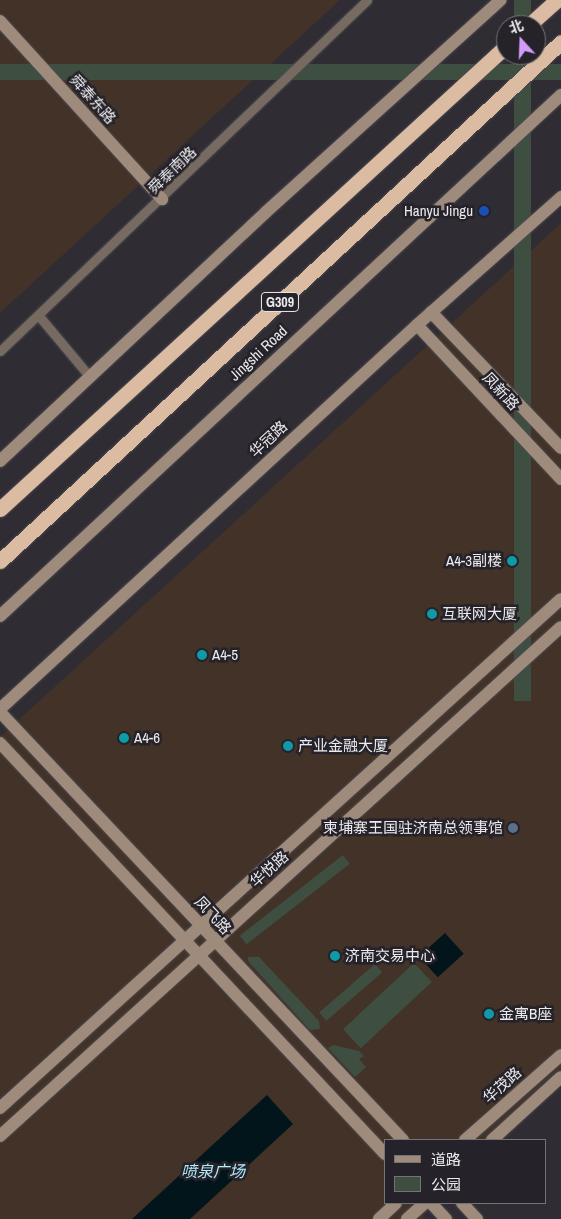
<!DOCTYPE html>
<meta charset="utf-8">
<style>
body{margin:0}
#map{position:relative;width:561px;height:1219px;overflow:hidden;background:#2f2d33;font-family:"Archivo Narrow","Noto Sans SC",sans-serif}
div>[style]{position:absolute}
.commercial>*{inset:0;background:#423227}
.green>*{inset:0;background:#3e4f41;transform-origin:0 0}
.water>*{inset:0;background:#02151b;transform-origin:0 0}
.roads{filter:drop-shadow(0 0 1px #4d4b51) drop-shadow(0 0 1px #4d4b51)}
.street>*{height:9px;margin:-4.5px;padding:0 4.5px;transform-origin:4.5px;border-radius:4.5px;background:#776a60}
.secondary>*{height:12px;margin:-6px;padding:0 6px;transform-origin:6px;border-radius:6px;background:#9f8b7b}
.highway>*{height:15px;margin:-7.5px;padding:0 7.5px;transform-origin:7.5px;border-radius:7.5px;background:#dbbca3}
.dots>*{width:14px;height:14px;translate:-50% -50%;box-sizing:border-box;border:2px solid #252329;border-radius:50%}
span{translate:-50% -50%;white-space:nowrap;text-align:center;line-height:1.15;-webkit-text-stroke:5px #252329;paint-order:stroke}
.shield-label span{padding:1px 4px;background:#252329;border:1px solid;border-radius:4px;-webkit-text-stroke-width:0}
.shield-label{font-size:14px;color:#ebeaee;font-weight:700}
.street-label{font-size:15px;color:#ebeaee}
.poi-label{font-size:15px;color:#ebeaee}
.right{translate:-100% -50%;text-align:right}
.left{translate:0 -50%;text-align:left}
.water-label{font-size:16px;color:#b0ebfb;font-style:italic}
.legend{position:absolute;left:384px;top:1139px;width:162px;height:65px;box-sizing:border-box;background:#252329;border:1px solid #747378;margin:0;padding:6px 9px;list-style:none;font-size:15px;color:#ebeaee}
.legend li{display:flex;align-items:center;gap:10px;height:25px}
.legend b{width:25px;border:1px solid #747378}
.north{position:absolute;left:496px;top:15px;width:50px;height:50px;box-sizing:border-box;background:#252329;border:1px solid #747378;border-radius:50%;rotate:340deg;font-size:14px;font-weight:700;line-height:20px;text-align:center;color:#ebeaee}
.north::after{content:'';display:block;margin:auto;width:18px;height:22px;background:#d39cfc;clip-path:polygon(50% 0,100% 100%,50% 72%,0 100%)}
</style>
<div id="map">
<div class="commercial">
<i style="clip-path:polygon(0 0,340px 0,0 313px)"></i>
<i style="clip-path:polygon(561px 223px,561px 1083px,501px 1140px,385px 1140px,385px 1203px,437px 1203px,423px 1215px,426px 1219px,0 1219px,0 737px)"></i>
</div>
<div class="green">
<i style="left:514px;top:0;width:17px;height:701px"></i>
<i style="left:561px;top:64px;width:16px;height:765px;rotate:90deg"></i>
<i style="left:343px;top:855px;width:11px;height:131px;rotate:52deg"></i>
<i style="clip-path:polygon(248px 957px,259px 957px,319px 1021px,320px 1029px,310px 1030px,248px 961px)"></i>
<i style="left:414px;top:963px;width:26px;height:97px;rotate:47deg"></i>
<i style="left:375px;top:964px;width:11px;height:74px;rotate:49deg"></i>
<i style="clip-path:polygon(333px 1045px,359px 1051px,364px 1056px,359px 1059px,366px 1067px,355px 1077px,328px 1048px)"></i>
</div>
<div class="water">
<i style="left:445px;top:933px;width:28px;height:35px;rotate:48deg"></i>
<i style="clip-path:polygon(267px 1095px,293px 1124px,190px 1219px,132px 1219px)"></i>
</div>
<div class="roads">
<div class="street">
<i style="left:39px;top:316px;width:80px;rotate:50.1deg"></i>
<i style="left:0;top:351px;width:508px;rotate:-43.72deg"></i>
</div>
<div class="secondary">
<i style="left:0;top:21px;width:241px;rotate:47.7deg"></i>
<i style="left:431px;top:312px;width:188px;rotate:46.3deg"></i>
<i style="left:417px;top:325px;width:211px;rotate:46.9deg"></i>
<i style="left:0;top:461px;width:364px;rotate:-43.1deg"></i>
<i style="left:266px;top:212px;width:316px;rotate:-42.1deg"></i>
<i style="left:0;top:616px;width:766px;rotate:-42.88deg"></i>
<i style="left:0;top:709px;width:567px;rotate:-42.64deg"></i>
<i style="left:417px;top:325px;width:193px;rotate:-41.6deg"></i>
<i style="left:0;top:712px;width:588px;rotate:46.72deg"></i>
<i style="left:0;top:743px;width:563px;rotate:46.87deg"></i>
<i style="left:0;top:1108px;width:757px;rotate:-42.22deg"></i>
<i style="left:0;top:1136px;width:757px;rotate:-42.22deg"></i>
<i style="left:465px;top:1140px;width:128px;rotate:-41.5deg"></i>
<i style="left:492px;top:1140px;width:93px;rotate:-42.4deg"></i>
<i style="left:431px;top:1203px;width:22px;rotate:47deg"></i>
<i style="left:462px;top:1203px;width:22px;rotate:47deg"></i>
<i style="left:379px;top:1219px;width:23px;rotate:-43deg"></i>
<i style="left:407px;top:1219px;width:24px;rotate:-42deg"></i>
</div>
<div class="highway">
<i style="left:529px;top:25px;width:38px;rotate:-42deg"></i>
<i style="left:0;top:509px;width:686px;rotate:-42.46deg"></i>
<i style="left:0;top:561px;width:764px;rotate:-42.77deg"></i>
</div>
</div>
<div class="dots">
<i style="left:484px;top:211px;background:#1a4fb4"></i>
<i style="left:512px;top:561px;background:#0f9aa8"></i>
<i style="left:432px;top:614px;background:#0f9aa8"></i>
<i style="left:202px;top:655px;background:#0f9aa8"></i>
<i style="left:124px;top:738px;background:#0f9aa8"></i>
<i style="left:288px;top:746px;background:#0f9aa8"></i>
<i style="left:513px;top:828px;background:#5c6f8a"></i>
<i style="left:335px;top:956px;background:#0f9aa8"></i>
<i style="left:489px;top:1014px;background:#0f9aa8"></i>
</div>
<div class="shield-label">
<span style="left:280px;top:302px">G309</span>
</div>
<div class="street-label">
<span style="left:93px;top:99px;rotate:48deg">舜泰东路</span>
<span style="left:172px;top:170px;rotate:-44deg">舜泰南路</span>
<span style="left:258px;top:353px;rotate:-43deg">Jingshi Road</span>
<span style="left:501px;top:391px;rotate:47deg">凤新路</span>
<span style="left:268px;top:439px;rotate:-43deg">华冠路</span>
<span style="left:269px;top:869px;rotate:-42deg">华悦路</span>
<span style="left:213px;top:915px;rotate:47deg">凤飞路</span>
<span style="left:502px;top:1085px;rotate:-42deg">华茂路</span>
</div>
<div class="poi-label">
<span class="right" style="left:473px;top:211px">Hanyu Jingu</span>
<span class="right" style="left:502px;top:561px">A4-3副楼</span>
<span class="left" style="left:442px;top:614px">互联网大厦</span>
<span class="left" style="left:212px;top:655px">A4-5</span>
<span class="left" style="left:134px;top:738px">A4-6</span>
<span class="left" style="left:298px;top:746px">产业金融大厦</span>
<span class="right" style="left:503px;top:828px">柬埔寨王国驻济南总领事馆</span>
<span class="left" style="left:345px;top:956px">济南交易中心</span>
<span class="left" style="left:499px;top:1014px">金寓B座</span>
</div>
<div class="water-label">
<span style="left:213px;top:1171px">喷泉广场</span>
</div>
<ul class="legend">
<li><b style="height:6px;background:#9f8b7b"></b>道路</li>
<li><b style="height:14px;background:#3e4f41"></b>公园</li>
</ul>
<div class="north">北</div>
</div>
